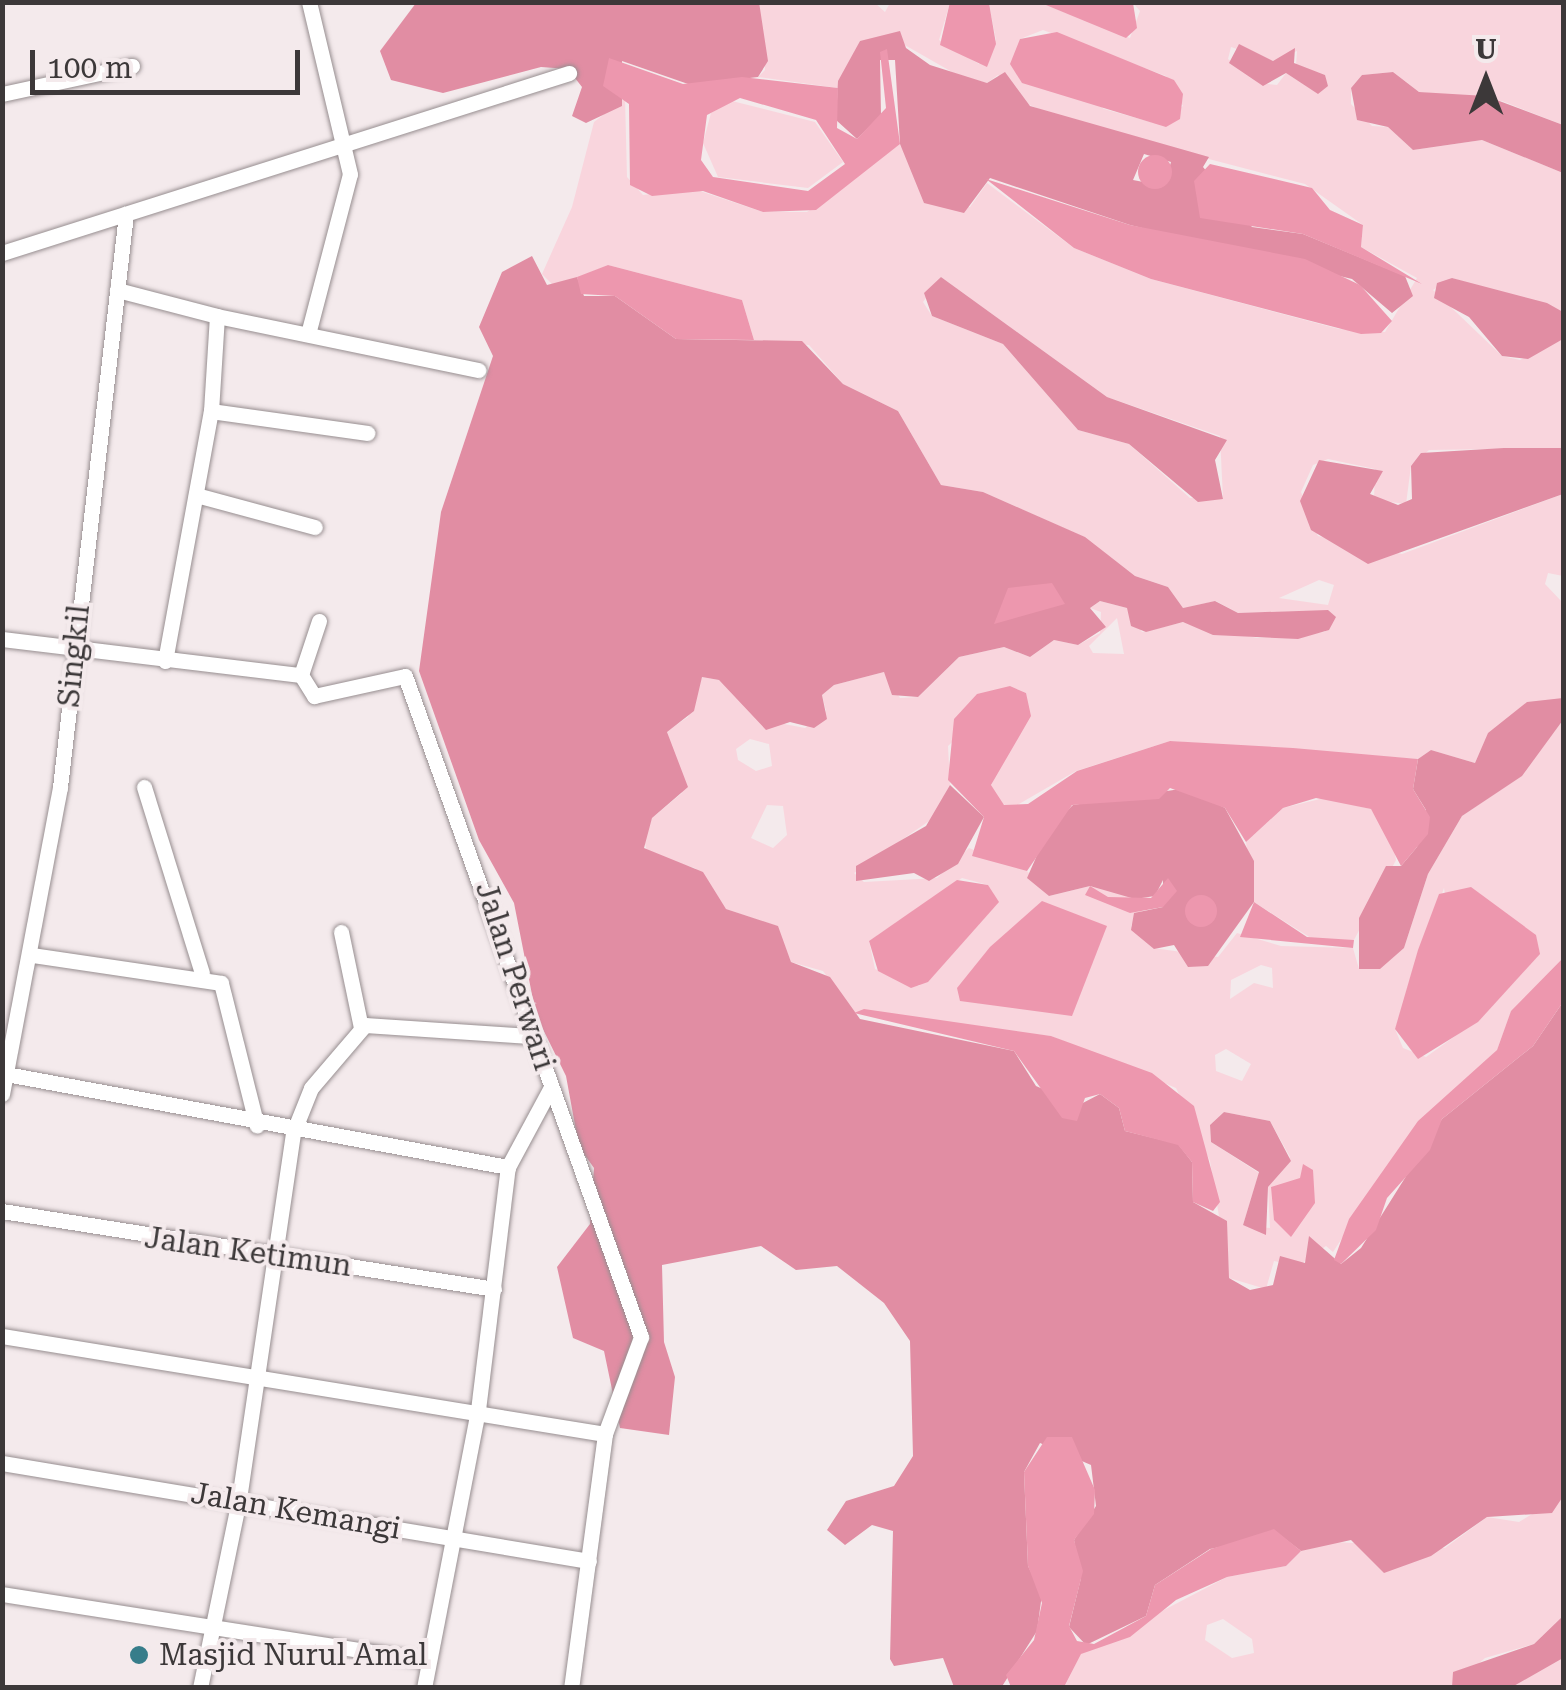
<!DOCTYPE html>
<style>
body{margin:0}
#map{position:relative;width:1566px;height:1690px;overflow:hidden;background:#f4eaec;font-family:"Roboto Serif",serif}
div>[style]{position:absolute}
.green>*{inset:0;background:#f9d5dd}
.forest>*{inset:0;background:#e18da3}
.water>*{inset:0;background:#ed97ae}
.round{border-radius:50%}
.roads{filter:drop-shadow(0 0 2px #978e90) drop-shadow(0 0 2px #978e90)}
.minor>*{height:15px;margin:-7.5px;padding:0 7.5px;transform-origin:7.5px;border-radius:7.5px;background:#fff}
.dots>*{width:28px;height:28px;translate:-50% -50%;box-sizing:border-box;border:5px solid #f4eaec;border-radius:50%}
span{translate:-50% -50%;white-space:nowrap;text-align:center;line-height:1.15;-webkit-text-stroke:8px #f4eaec;paint-order:stroke}
.street-label{font-size:30px;color:#3c3839}
.poi-label{font-size:30px;color:#3c3839}
.left{translate:0 -50%;text-align:left}
.frame{position:absolute;inset:0;border:5px solid #3c3839;pointer-events:none}
.north{position:absolute;left:1436px;top:30px;width:100px;height:100px;-webkit-text-stroke:8px #f4eaec;paint-order:stroke;rotate:0deg;font-size:28px;font-weight:700;line-height:40px;text-align:center;color:#3c3839}
.north::after{content:'';display:block;margin:auto;width:35px;height:45px;background:#3c3839;clip-path:polygon(50% 0,100% 100%,50% 72%,0 100%)}
.scale{position:absolute;left:30px;top:50px;width:270px;height:45px;box-sizing:border-box;border:5px solid #3c3839;border-top:0;padding-left:12px;font-size:30px;line-height:35px;white-space:nowrap;color:#3c3839;-webkit-text-stroke:8px #f4eaec;paint-order:stroke}
</style>
<div id="map">
<div class="green">
<i style="clip-path:polygon(evenodd,759px 3px,875px 3px,885px 12px,890px 3px,950px 3px,939px 40px,979px 64px,996px 40px,989px 3px,1041px 3px,1130px 38px,1140px 11px,1133px 3px,1563px 3px,1563px 125px,1502px 101px,1419px 92px,1393px 72px,1362px 75px,1351px 88px,1351px 104px,1372px 126px,1388px 127px,1413px 150px,1482px 140px,1563px 173px,1563px 312px,1452px 278px,1433px 290px,1502px 356px,1520px 360px,1563px 339px,1563px 448px,1429px 450px,1411px 466px,1406px 504px,1374px 500px,1375px 469px,1328px 459px,1313px 465px,1301px 492px,1318px 536px,1402px 554px,1563px 494px,1563px 576px,1548px 573px,1545px 584px,1563px 603px,1563px 698px,1521px 709px,1488px 734px,1475px 763px,1431px 750px,1418px 759px,1170px 741px,1076px 771px,1012px 808px,996px 801px,991px 786px,1026px 693px,1010px 686px,948px 746px,950px 785px,932px 819px,854px 873px,864px 882px,937px 878px,969px 848px,1027px 871px,1049px 896px,1090px 886px,1151px 898px,1131px 926px,1153px 948px,1218px 957px,1237px 933px,1281px 946px,1353px 948px,1359px 969px,1380px 968px,1404px 948px,1428px 874px,1462px 816px,1521px 776px,1563px 720px,1563px 958px,1511px 1012px,1497px 1050px,1405px 1142px,1333px 1252px,1326px 1246px,1298px 1266px,1274px 1261px,1266px 1289px,1229px 1278px,1210px 1161px,1176px 1088px,1051px 1036px,854px 1013px,823px 971px,791px 962px,777px 926px,726px 909px,695px 868px,648px 855px,644px 840px,652px 818px,682px 793px,667px 731px,688px 717px,702px 677px,719px 680px,758px 719px,805px 728px,826px 711px,822px 695px,834px 685px,884px 672px,900px 698px,918px 697px,959px 657px,1004px 647px,1030px 657px,1054px 640px,1078px 645px,1100px 633px,1101px 612px,1090px 608px,1100px 601px,1127px 608px,1142px 632px,1184px 622px,1257px 638px,1325px 632px,1319px 611px,1238px 613px,1216px 601px,1183px 608px,1168px 587px,1135px 576px,1084px 537px,983px 492px,941px 485px,898px 411px,843px 384px,809px 345px,754px 340px,742px 300px,608px 265px,555px 287px,542px 274px,572px 207px,594px 122px,625px 98px,627px 177px,643px 195px,694px 189px,763px 212px,807px 212px,900px 144px,932px 205px,970px 207px,987px 183px,1074px 248px,1151px 279px,1339px 329px,1385px 332px,1417px 278px,1361px 247px,1363px 225px,1305px 184px,1071px 123px,1018px 100px,998px 75px,987px 83px,959px 76px,903px 44px,860px 41px,838px 88px,758px 77px,765px 70px,759px 3px,1043px 30px,1166px 76px,1183px 106px,1154px 123px,1104px 109px,1020px 39px,1043px 30px,759px 3px,1231px 47px,1273px 61px,1297px 51px,1296px 65px,1325px 75px,1311px 89px,1286px 73px,1277px 85px,1260px 83px,1228px 59px,1231px 47px,759px 3px,941px 277px,1107px 397px,1220px 436px,1223px 499px,1190px 498px,1129px 444px,1078px 430px,1003px 344px,932px 316px,923px 302px,941px 277px,759px 3px,1319px 580px,1334px 585px,1328px 605px,1279px 598px,1319px 580px,759px 3px,1117px 618px,1124px 654px,1093px 653px,1089px 646px,1117px 618px,759px 3px,750px 739px,769px 744px,772px 766px,756px 771px,738px 760px,736px 749px,750px 739px,759px 3px,767px 805px,783px 806px,787px 835px,773px 848px,751px 838px,767px 805px,759px 3px,962px 878px,988px 885px,919px 986px,875px 969px,869px 941px,962px 878px,759px 3px,1444px 888px,1465px 1029px,1426px 1057px,1403px 1048px,1395px 1029px,1444px 888px,759px 3px,1261px 965px,1272px 968px,1273px 988px,1254px 983px,1230px 999px,1231px 980px,1261px 965px,759px 3px,1226px 1049px,1251px 1064px,1242px 1081px,1216px 1071px,1215px 1055px,1226px 1049px,759px 3px,1224px 1112px,1270px 1121px,1290px 1157px,1268px 1187px,1270px 1228px,1243px 1225px,1259px 1173px,1211px 1142px,1210px 1125px,1224px 1112px)"></i>
<i style="clip-path:polygon(732px 101px,815px 122px,843px 162px,808px 188px,718px 177px,703px 143px,711px 113px)"></i>
<i style="clip-path:polygon(1324px 798px,1371px 809px,1393px 844px,1396px 860px,1354px 940px,1314px 940px,1254px 902px,1246px 842px,1283px 808px)"></i>
<i style="clip-path:polygon(evenodd,1563px 1495px,1563px 1616px,1534px 1644px,1485px 1658px,1452px 1687px,1064px 1688px,1080px 1654px,1227px 1577px,1286px 1566px,1301px 1551px,1335px 1542px,1445px 1548px,1487px 1517px,1519px 1522px,1563px 1495px,1223px 1619px,1252px 1639px,1254px 1653px,1232px 1658px,1205px 1640px,1207px 1625px,1223px 1619px)"></i>
<i style="clip-path:polygon(1563px 1658px,1563px 1687px,1512px 1688px,1535px 1667px)"></i>
</div>
<div class="forest">
<i style="clip-path:polygon(759px 2px,768px 61px,758px 77px,691px 85px,622px 61px,622px 106px,586px 123px,572px 116px,582px 87px,568px 69px,541px 67px,443px 93px,391px 80px,380px 51px,416px 3px)"></i>
<i style="clip-path:polygon(evenodd,900px 31px,906px 48px,930px 65px,987px 83px,1005px 72px,1030px 106px,1209px 157px,1203px 167px,1252px 227px,1303px 234px,1405px 276px,1413px 296px,1392px 313px,1352px 279px,1130px 225px,990px 178px,964px 213px,924px 203px,900px 144px,895px 60px,880px 60px,881px 115px,857px 139px,836px 120px,838px 81px,860px 41px,900px 31px,1144px 154px,1171px 162px,1164px 186px,1133px 180px,1144px 154px)"></i>
<i style="clip-path:polygon(1239px 44px,1273px 61px,1295px 48px,1294px 63px,1325px 75px,1328px 86px,1318px 94px,1286px 73px,1263px 86px,1229px 63px)"></i>
<i style="clip-path:polygon(1393px 72px,1419px 92px,1486px 96px,1563px 125px,1563px 173px,1482px 140px,1413px 150px,1388px 127px,1357px 120px,1351px 88px,1362px 75px)"></i>
<i style="clip-path:polygon(532px 256px,547px 285px,577px 277px,584px 296px,615px 296px,676px 339px,802px 341px,843px 384px,898px 411px,941px 485px,983px 492px,1085px 537px,1135px 576px,1168px 587px,1183px 608px,1215px 601px,1238px 613px,1328px 610px,1336px 617px,1329px 630px,1298px 639px,1213px 635px,1183px 622px,1146px 632px,1131px 626px,1127px 608px,1100px 601px,1090px 608px,1106px 627px,1078px 645px,1054px 640px,1030px 657px,1004px 647px,959px 657px,918px 697px,892px 695px,884px 672px,834px 685px,822px 695px,827px 719px,814px 728px,790px 722px,766px 730px,719px 680px,702px 677px,694px 711px,667px 732px,688px 787px,652px 818px,644px 848px,703px 872px,726px 909px,778px 926px,791px 962px,830px 977px,860px 1019px,1014px 1051px,1036px 1086px,1079px 1105px,1100px 1094px,1119px 1108px,1125px 1131px,1178px 1144px,1192px 1162px,1193px 1202px,1227px 1221px,1229px 1278px,1250px 1290px,1273px 1285px,1280px 1256px,1305px 1263px,1309px 1236px,1341px 1264px,1361px 1248px,1442px 1119px,1533px 1046px,1563px 1002px,1564px 1495px,1552px 1513px,1487px 1517px,1431px 1556px,1384px 1573px,1351px 1540px,1301px 1551px,1280px 1535px,1210px 1549px,1155px 1585px,1146px 1616px,1086px 1645px,1069px 1627px,1081px 1578px,1074px 1540px,1096px 1506px,1091px 1465px,1040px 1443px,1024px 1472px,1028px 1566px,1042px 1594px,1037px 1631px,1001px 1688px,954px 1687px,943px 1658px,894px 1666px,890px 1659px,893px 1531px,872px 1525px,845px 1545px,827px 1530px,846px 1501px,894px 1486px,913px 1456px,910px 1341px,884px 1303px,837px 1266px,796px 1270px,761px 1246px,662px 1265px,664px 1342px,675px 1377px,669px 1435px,620px 1428px,604px 1351px,573px 1338px,557px 1267px,590px 1224px,594px 1168px,579px 1147px,566px 1076px,536px 1015px,514px 903px,479px 840px,419px 671px,441px 512px,493px 356px,479px 327px,502px 272px)"></i>
<i style="clip-path:polygon(941px 277px,1107px 397px,1227px 440px,1215px 460px,1223px 499px,1198px 502px,1129px 444px,1078px 430px,1003px 344px,932px 316px,924px 293px)"></i>
<i style="clip-path:polygon(1452px 278px,1547px 303px,1563px 312px,1563px 339px,1528px 359px,1502px 356px,1469px 317px,1434px 298px,1437px 283px)"></i>
<i style="clip-path:polygon(1504px 448px,1563px 448px,1563px 494px,1368px 564px,1311px 530px,1300px 501px,1319px 460px,1383px 471px,1370px 494px,1398px 505px,1412px 499px,1411px 466px,1421px 453px)"></i>
<i style="clip-path:polygon(1563px 698px,1563px 720px,1522px 776px,1462px 816px,1428px 874px,1404px 948px,1380px 969px,1359px 969px,1359px 918px,1386px 866px,1401px 866px,1417px 847px,1426px 810px,1413px 789px,1418px 759px,1431px 750px,1475px 763px,1488px 733px,1527px 702px)"></i>
<i style="clip-path:polygon(950px 785px,984px 817px,958px 864px,929px 881px,914px 873px,856px 881px,856px 866px,926px 826px)"></i>
<i style="clip-path:polygon(1187px 788px,1225px 808px,1254px 861px,1254px 902px,1208px 966px,1188px 967px,1174px 945px,1154px 949px,1131px 930px,1134px 913px,1163px 907px,1163px 880px,1155px 896px,1135px 899px,1090px 886px,1049px 896px,1027px 878px,1049px 828px,1073px 805px)"></i>
<i style="clip-path:polygon(1224px 1112px,1270px 1121px,1291px 1161px,1268px 1187px,1266px 1235px,1243px 1225px,1259px 1172px,1211px 1142px,1210px 1125px)"></i>
<i style="clip-path:polygon(1563px 1616px,1563px 1658px,1512px 1687px,1452px 1687px,1453px 1672px,1534px 1644px)"></i>
</div>
<div class="water">
<i style="clip-path:polygon(950px 2px,989px 3px,996px 44px,987px 67px,940px 45px)"></i>
<i style="clip-path:polygon(1041px 3px,1133px 3px,1137px 28px,1126px 38px)"></i>
<i style="clip-path:polygon(1057px 32px,1174px 80px,1183px 94px,1180px 119px,1166px 127px,1022px 83px,1010px 64px,1020px 39px)"></i>
<i style="clip-path:polygon(evenodd,887px 49px,900px 144px,816px 210px,763px 212px,703px 191px,652px 196px,630px 185px,629px 104px,603px 86px,609px 58px,683px 84px,742px 77px,838px 88px,837px 128px,857px 139px,886px 108px,880px 52px,887px 49px,740px 98px,816px 120px,845px 164px,808px 191px,713px 177px,701px 160px,707px 115px,740px 98px)"></i>
<i class="round" style="left:1138px;top:155px;width:34px;height:34px"></i>
<i style="clip-path:polygon(1210px 164px,1312px 188px,1330px 210px,1363px 225px,1361px 247px,1422px 284px,1303px 234px,1200px 218px,1194px 181px)"></i>
<i style="clip-path:polygon(986px 179px,1130px 225px,1305px 259px,1360px 285px,1392px 321px,1381px 333px,1361px 334px,1151px 279px,1074px 248px)"></i>
<i style="clip-path:polygon(608px 265px,742px 300px,754px 340px,676px 339px,615px 296px,581px 294px,577px 277px)"></i>
<i style="clip-path:polygon(1052px 583px,1065px 604px,994px 624px,1008px 588px)"></i>
<i style="clip-path:polygon(1010px 686px,1026px 693px,1031px 716px,991px 785px,1004px 805px,1028px 804px,1077px 771px,1170px 741px,1293px 748px,1418px 759px,1413px 789px,1430px 817px,1428px 834px,1401px 866px,1371px 809px,1316px 798px,1283px 808px,1246px 842px,1225px 808px,1170px 788px,1159px 799px,1072px 805px,1027px 871px,972px 856px,984px 817px,948px 780px,954px 719px,977px 694px)"></i>
<i style="clip-path:polygon(1168px 878px,1177px 891px,1163px 907px,1130px 913px,1085px 895px,1090px 886px,1108px 897px,1151px 898px)"></i>
<i style="clip-path:polygon(957px 880px,988px 885px,999px 902px,928px 982px,911px 988px,878px 971px,869px 941px)"></i>
<i style="clip-path:polygon(1471px 887px,1536px 935px,1540px 954px,1478px 1022px,1418px 1059px,1395px 1029px,1418px 950px,1439px 894px)"></i>
<i class="round" style="left:1185px;top:895px;width:32px;height:32px"></i>
<i style="clip-path:polygon(1042px 901px,1107px 926px,1072px 1016px,960px 1001px,957px 988px,990px 947px)"></i>
<i style="clip-path:polygon(1254px 902px,1307px 937px,1354px 940px,1353px 948px,1240px 937px)"></i>
<i style="clip-path:polygon(1563px 958px,1563px 1002px,1533px 1046px,1442px 1119px,1430px 1150px,1387px 1198px,1376px 1230px,1341px 1264px,1334px 1260px,1349px 1219px,1418px 1121px,1497px 1050px,1511px 1011px)"></i>
<i style="clip-path:polygon(864px 1009px,1051px 1036px,1152px 1073px,1194px 1106px,1220px 1202px,1213px 1211px,1193px 1202px,1192px 1162px,1178px 1145px,1125px 1131px,1119px 1108px,1100px 1094px,1085px 1098px,1077px 1121px,1062px 1118px,1014px 1051px,854px 1013px)"></i>
<i style="clip-path:polygon(1303px 1164px,1313px 1170px,1315px 1203px,1291px 1237px,1274px 1220px,1271px 1187px,1300px 1178px)"></i>
<i style="clip-path:polygon(1047px 1437px,1072px 1437px,1095px 1490px,1094px 1514px,1074px 1540px,1083px 1571px,1069px 1626px,1077px 1641px,1094px 1644px,1146px 1616px,1155px 1585px,1211px 1549px,1274px 1529px,1301px 1551px,1286px 1566px,1227px 1577px,1176px 1600px,1130px 1637px,1081px 1654px,1064px 1687px,1011px 1687px,1006px 1675px,1034px 1640px,1042px 1603px,1028px 1566px,1024px 1472px)"></i>
</div>
<div class="roads">
<div class="minor">
<i style="left:2px;top:94px;width:133px;rotate:-12.2deg"></i>
<i style="left:2px;top:253px;width:595px;rotate:-17.61deg"></i>
<i style="left:117px;top:290px;width:103px;rotate:14.6deg"></i>
<i style="left:308px;top:334px;width:165px;rotate:-75.3deg"></i>
<i style="left:350px;top:174px;width:177px;rotate:-103.4deg"></i>
<i style="left:211px;top:411px;width:158px;rotate:8deg"></i>
<i style="left:196px;top:495px;width:123px;rotate:15.1deg"></i>
<i style="left:2px;top:639px;width:301px;rotate:6.9deg"></i>
<i style="left:301px;top:675px;width:25px;rotate:58deg"></i>
<i style="left:314px;top:696px;width:93px;rotate:-12.4deg"></i>
<i style="left:405px;top:676px;width:702px;rotate:70.35deg"></i>
<i style="left:641px;top:1337px;width:103px;rotate:110.4deg"></i>
<i style="left:605px;top:1434px;width:256px;rotate:97.6deg"></i>
<i style="left:165px;top:661px;width:254px;rotate:-79.6deg"></i>
<i style="left:211px;top:411px;width:95px;rotate:-86.4deg"></i>
<i style="left:217px;top:316px;width:267px;rotate:11.7deg"></i>
<i style="left:301px;top:675px;width:57px;rotate:-71.6deg"></i>
<i style="left:144px;top:787px;width:195px;rotate:72.7deg"></i>
<i style="left:341px;top:932px;width:98px;rotate:78.2deg"></i>
<i style="left:32px;top:955px;width:191px;rotate:8.4deg"></i>
<i style="left:221px;top:983px;width:147px;rotate:75.9deg"></i>
<i style="left:6px;top:1074px;width:511px;rotate:10.5deg"></i>
<i style="left:2px;top:1094px;width:312px;rotate:-79.3deg"></i>
<i style="left:60px;top:787px;width:577px;rotate:-83.43deg"></i>
<i style="left:2px;top:1211px;width:498px;rotate:9deg"></i>
<i style="left:2px;top:1336px;width:611px;rotate:9.23deg"></i>
<i style="left:2px;top:1463px;width:595px;rotate:9.48deg"></i>
<i style="left:2px;top:1594px;width:431px;rotate:8.9deg"></i>
<i style="left:200px;top:1688px;width:193px;rotate:-78.3deg"></i>
<i style="left:239px;top:1499px;width:370px;rotate:-81.6deg"></i>
<i style="left:293px;top:1133px;width:48px;rotate:-68.2deg"></i>
<i style="left:311px;top:1088px;width:83px;rotate:-49.4deg"></i>
<i style="left:365px;top:1025px;width:165px;rotate:3.8deg"></i>
<i style="left:424px;top:1688px;width:283px;rotate:-79deg"></i>
<i style="left:478px;top:1410px;width:245px;rotate:-83deg"></i>
<i style="left:508px;top:1167px;width:91px;rotate:-61.7deg"></i>
</div>
</div>
<div class="dots">
<i style="left:139px;top:1655px;background:#377d8a"></i>
</div>
<div class="street-label">
<span style="left:74px;top:656px;rotate:-84deg">Singkil</span>
<span style="left:515px;top:976px;rotate:72deg">Jalan Perwari</span>
<span style="left:248px;top:1252px;rotate:8deg">Jalan Ketimun</span>
<span style="left:296px;top:1511px;rotate:10deg">Jalan Kemangi</span>
</div>
<div class="poi-label">
<span class="left" style="left:159px;top:1655px">Masjid Nurul Amal</span>
</div>
<div class="frame"></div>
<div class="north">U</div>
<div class="scale">100 m</div>
</div>
